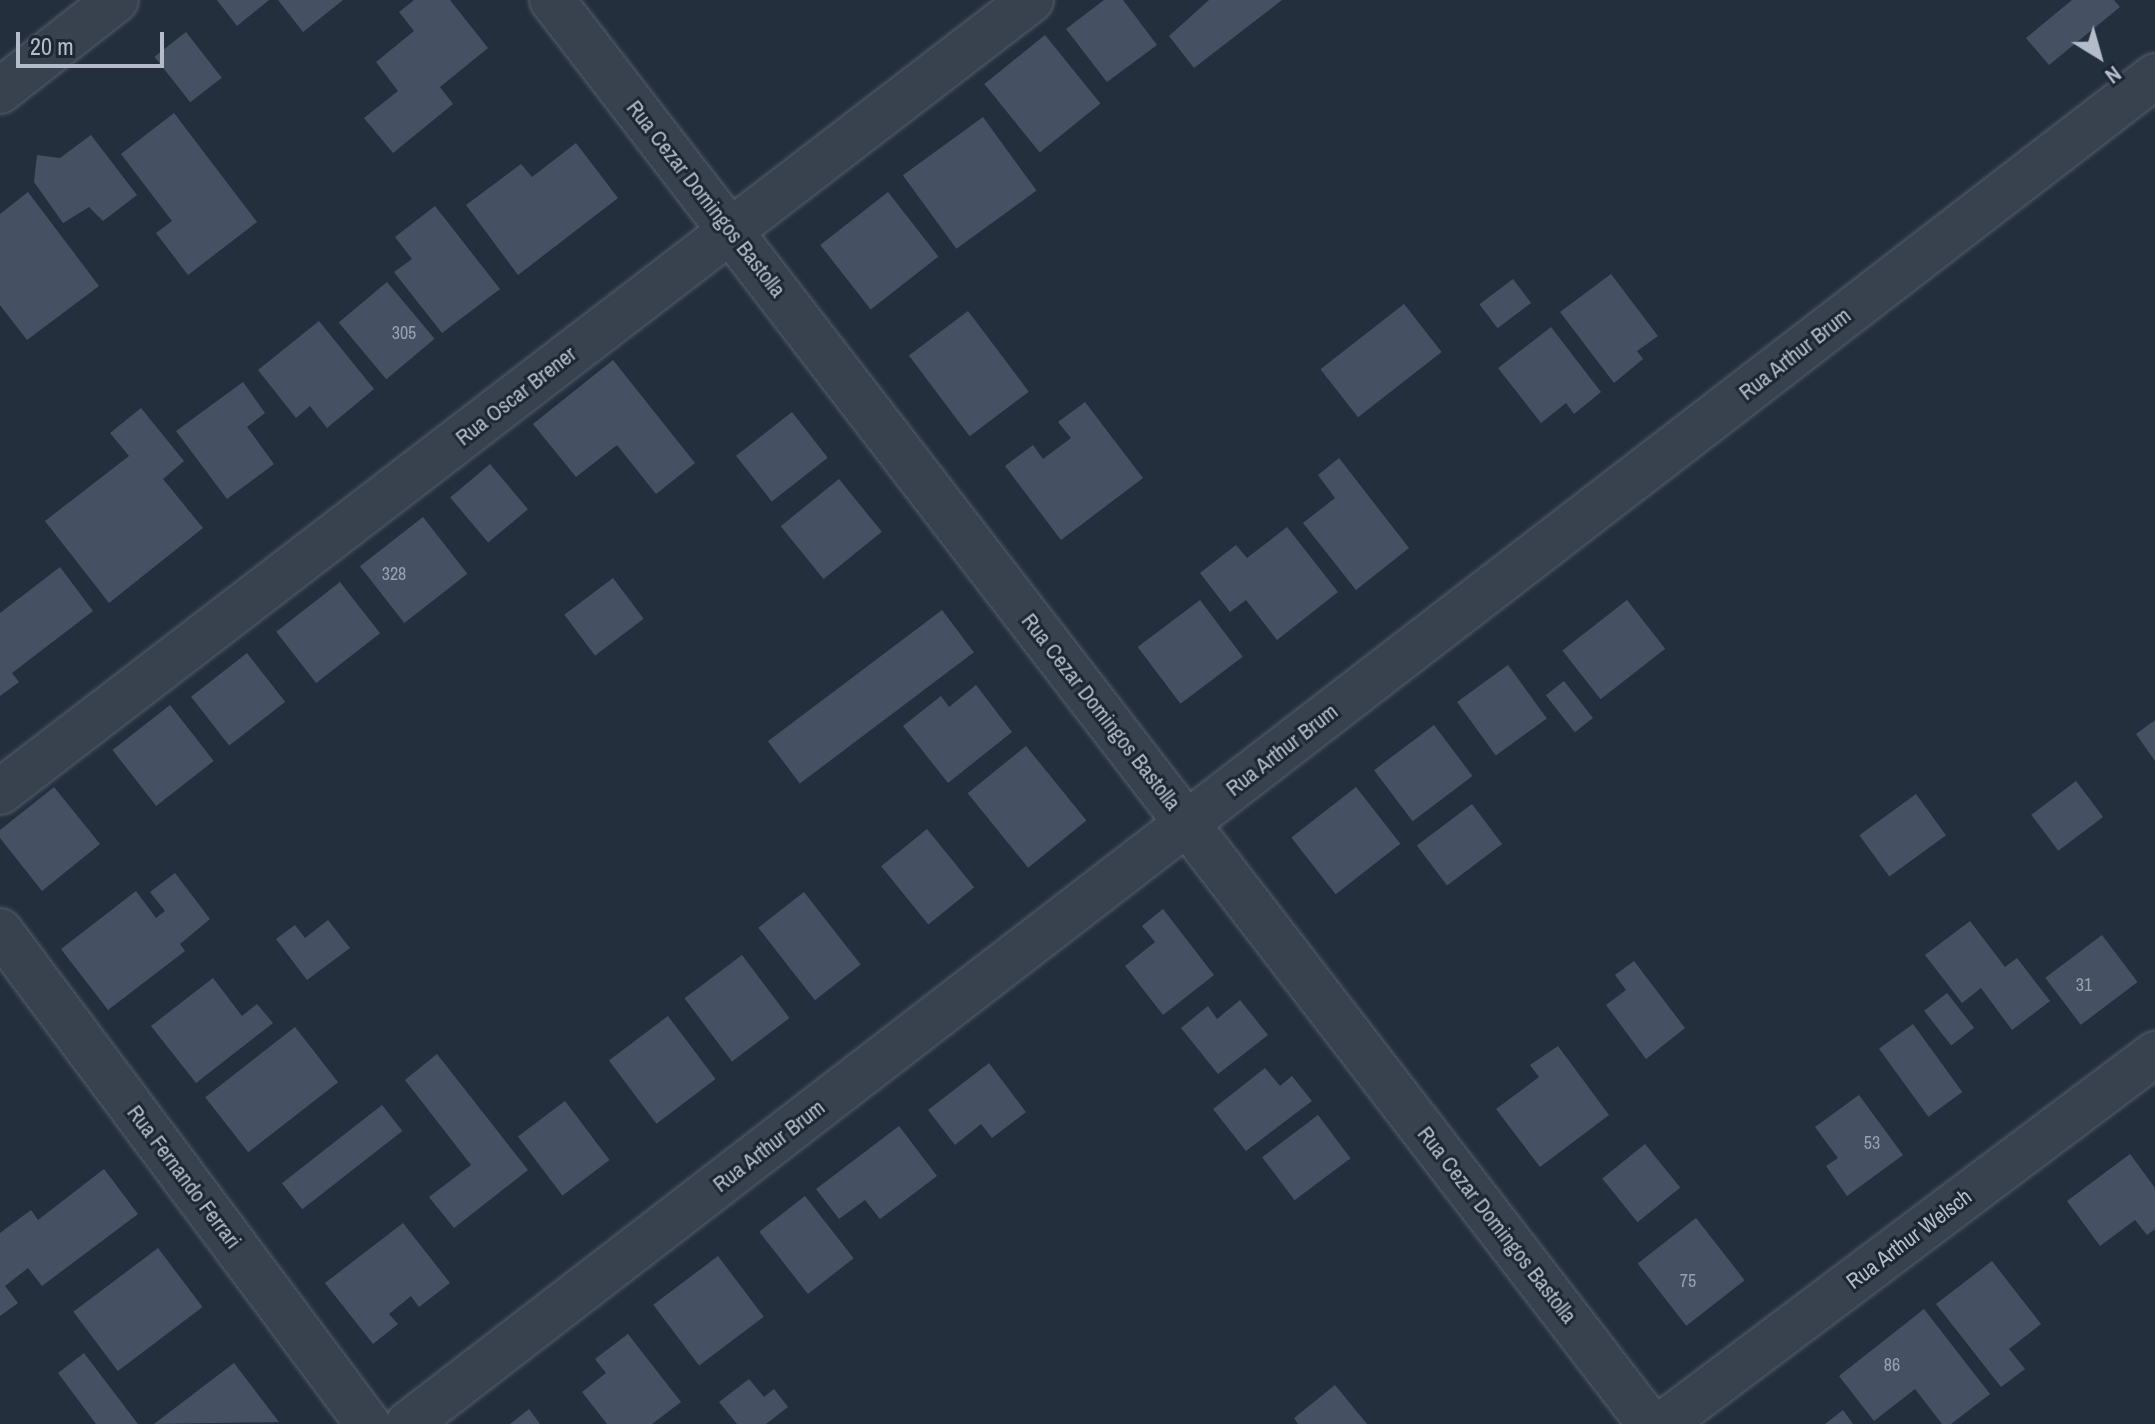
<!DOCTYPE html>
<style>
body{margin:0}
#map{position:relative;width:2155px;height:1424px;overflow:hidden;background:#242f3e;font-family:"Archivo Narrow",sans-serif}
div>[style]{position:absolute}
.building>*{inset:0;background:#455162;transform-origin:0 0}
.roads{filter:drop-shadow(0 0 2px #565f6c) drop-shadow(0 0 2px #565f6c)}
.minor>*{height:44px;margin:-22px;padding:0 22px;transform-origin:22px;border-radius:22px;background:#38414e}
.tertiary>*{height:44px;margin:-22px;padding:0 22px;transform-origin:22px;border-radius:22px;background:#38414e}
span{translate:-50% -50%;white-space:nowrap;text-align:center;line-height:1.15;-webkit-text-stroke:6px #1d2633;paint-order:stroke}
.number-label{font-size:18px;color:#98a1af}
.number-label span{-webkit-text-stroke-width:0}
.street-label{font-size:22px;color:#b4bcc9}
.north{position:absolute;left:2059px;top:16px;width:80px;height:80px;-webkit-text-stroke:6px #1d2633;paint-order:stroke;rotate:143deg;font-size:22px;font-weight:700;line-height:32px;text-align:center;color:#b4bcc9}
.north::after{content:'';display:block;margin:auto;width:28px;height:36px;background:#b4bcc9;clip-path:polygon(50% 0,100% 100%,50% 72%,0 100%)}
.scale{position:absolute;left:16px;top:32px;width:148px;height:36px;box-sizing:border-box;border:4px solid #b4bcc9;border-top:0;padding-left:10px;font-size:24px;line-height:28px;white-space:nowrap;color:#b4bcc9;-webkit-text-stroke:6px #1d2633;paint-order:stroke}
</style>
<div id="map">
<div class="building">
<i style="clip-path:polygon(217px 0,269px 0,237px 26px)"></i>
<i style="clip-path:polygon(278px 0,343px 0,303px 32px)"></i>
<i style="clip-path:polygon(414px 0,450px 0,488px 48px,440px 87px,453px 104px,393px 153px,364px 118px,398px 91px,376px 62px,414px 31px,399px 12px)"></i>
<i style="clip-path:polygon(1104px 0,1123px 0,1157px 45px,1107px 82px,1066px 29px)"></i>
<i style="clip-path:polygon(1209px 0,1282px 0,1194px 68px,1169px 36px)"></i>
<i style="clip-path:polygon(2072px 0,2114px 0,2120px 7px,2049px 65px,2026px 38px)"></i>
<i style="left:186px;top:32px;width:58px;height:40px;rotate:52deg"></i>
<i style="left:1045px;top:35px;width:88px;height:78px;rotate:51deg"></i>
<i style="clip-path:polygon(174px 113px,257px 222px,188px 275px,156px 233px,172px 221px,121px 154px)"></i>
<i style="left:983px;top:117px;width:91px;height:99px;rotate:54deg"></i>
<i style="clip-path:polygon(91px 135px,137px 195px,103px 221px,89px 207px,63px 223px,34px 182px,37px 155px,60px 158px)"></i>
<i style="clip-path:polygon(576px 143px,618px 198px,518px 275px,466px 205px,521px 164px,532px 177px)"></i>
<i style="clip-path:polygon(28px 192px,99px 286px,27px 340px,0 305px,0 214px)"></i>
<i style="left:888px;top:192px;width:82px;height:86px;rotate:52deg"></i>
<i style="clip-path:polygon(435px 206px,500px 289px,442px 333px,394px 272px,412px 259px,395px 237px)"></i>
<i style="clip-path:polygon(1611px 274px,1658px 336px,1637px 351px,1643px 359px,1614px 383px,1560px 312px)"></i>
<i style="left:1513px;top:279px;width:30px;height:42px;rotate:53deg"></i>
<i style="left:387px;top:282px;width:74px;height:63px;rotate:50deg"></i>
<i style="left:1404px;top:304px;width:61px;height:106px;rotate:52deg"></i>
<i style="left:968px;top:311px;width:101px;height:74px;rotate:53deg"></i>
<i style="clip-path:polygon(319px 321px,374px 389px,327px 428px,310px 406px,296px 418px,258px 370px)"></i>
<i style="clip-path:polygon(1551px 327px,1601px 392px,1574px 414px,1566px 403px,1541px 423px,1498px 368px)"></i>
<i style="clip-path:polygon(613px 360px,695px 463px,656px 494px,617px 445px,576px 477px,533px 424px)"></i>
<i style="clip-path:polygon(243px 382px,265px 413px,247px 427px,274px 464px,227px 499px,176px 431px)"></i>
<i style="clip-path:polygon(1085px 402px,1143px 478px,1061px 540px,1005px 466px,1033px 445px,1043px 459px,1071px 438px,1058px 422px)"></i>
<i style="clip-path:polygon(141px 408px,184px 461px,163px 479px,203px 528px,109px 603px,45px 521px,129px 456px,110px 433px)"></i>
<i style="left:792px;top:412px;width:58px;height:71px;rotate:52deg"></i>
<i style="clip-path:polygon(1339px 458px,1409px 548px,1356px 590px,1303px 523px,1335px 498px,1318px 475px)"></i>
<i style="left:490px;top:464px;width:59px;height:52px;rotate:50deg"></i>
<i style="left:839px;top:479px;width:68px;height:75px;rotate:51deg"></i>
<i style="left:423px;top:517px;width:72px;height:80px;rotate:52deg"></i>
<i style="clip-path:polygon(1287px 527px,1338px 592px,1277px 640px,1246px 600px,1230px 612px,1200px 573px,1236px 545px,1247px 558px)"></i>
<i style="clip-path:polygon(60px 567px,93px 611px,12px 673px,19px 682px,0 696px,0 613px)"></i>
<i style="left:613px;top:578px;width:51px;height:61px;rotate:53deg"></i>
<i style="left:340px;top:582px;width:65px;height:81px;rotate:52deg"></i>
<i style="left:1200px;top:600px;width:71px;height:78px;rotate:53deg"></i>
<i style="left:1627px;top:600px;width:62px;height:82px;rotate:52deg"></i>
<i style="left:942px;top:610px;width:53px;height:218px;rotate:53deg"></i>
<i style="left:247px;top:653px;width:62px;height:71px;rotate:52deg"></i>
<i style="left:1508px;top:665px;width:66px;height:63px;rotate:54deg"></i>
<i style="left:1564px;top:681px;width:47px;height:23px;rotate:52deg"></i>
<i style="clip-path:polygon(976px 685px,1012px 732px,948px 783px,903px 726px,941px 696px,949px 707px)"></i>
<i style="left:170px;top:705px;width:71px;height:73px;rotate:52deg"></i>
<i style="clip-path:polygon(2155px 720px,2155px 761px,2136px 734px)"></i>
<i style="left:1434px;top:725px;width:64px;height:75px;rotate:53deg"></i>
<i style="left:1026px;top:746px;width:96px;height:75px;rotate:51deg"></i>
<i style="left:2076px;top:781px;width:45px;height:56px;rotate:53deg"></i>
<i style="clip-path:polygon(54px 787px,100px 844px,42px 891px,0 838px,0 830px)"></i>
<i style="left:1356px;top:787px;width:72px;height:82px;rotate:52deg"></i>
<i style="left:1916px;top:794px;width:51px;height:70px;rotate:54deg"></i>
<i style="left:1472px;top:804px;width:50px;height:69px;rotate:53deg"></i>
<i style="left:927px;top:829px;width:75px;height:59px;rotate:51deg"></i>
<i style="clip-path:polygon(175px 873px,210px 919px,180px 944px,185px 951px,108px 1010px,61px 949px,136px 891px,156px 918px,165px 911px,150px 892px)"></i>
<i style="left:804px;top:892px;width:92px;height:58px;rotate:52deg"></i>
<i style="clip-path:polygon(1163px 909px,1214px 975px,1163px 1015px,1125px 966px,1155px 942px,1142px 926px)"></i>
<i style="clip-path:polygon(328px 920px,350px 948px,307px 980px,276px 939px,295px 925px,305px 938px)"></i>
<i style="clip-path:polygon(1970px 921px,2005px 967px,2017px 958px,2050px 1001px,2012px 1030px,1981px 988px,1962px 1003px,1925px 955px)"></i>
<i style="left:2102px;top:935px;width:59px;height:71px;rotate:53deg"></i>
<i style="left:742px;top:955px;width:79px;height:72px;rotate:53deg"></i>
<i style="clip-path:polygon(1634px 961px,1685px 1028px,1646px 1059px,1606px 1005px,1626px 990px,1615px 975px)"></i>
<i style="clip-path:polygon(213px 978px,242px 1016px,257px 1004px,273px 1023px,196px 1083px,151px 1026px)"></i>
<i style="left:1947px;top:993px;width:44px;height:29px;rotate:52deg"></i>
<i style="clip-path:polygon(1240px 1000px,1268px 1035px,1218px 1074px,1181px 1028px,1208px 1006px,1217px 1019px)"></i>
<i style="left:668px;top:1016px;width:79px;height:74px;rotate:53deg"></i>
<i style="left:1913px;top:1024px;width:84px;height:42px;rotate:54deg"></i>
<i style="left:295px;top:1027px;width:70px;height:114px;rotate:52deg"></i>
<i style="clip-path:polygon(1558px 1046px,1609px 1115px,1540px 1167px,1496px 1109px,1539px 1077px,1530px 1065px)"></i>
<i style="clip-path:polygon(437px 1054px,528px 1170px,454px 1228px,429px 1197px,471px 1165px,405px 1080px)"></i>
<i style="clip-path:polygon(989px 1063px,1026px 1112px,992px 1138px,981px 1124px,955px 1145px,928px 1110px)"></i>
<i style="clip-path:polygon(1265px 1068px,1280px 1086px,1292px 1076px,1312px 1101px,1246px 1151px,1213px 1109px)"></i>
<i style="clip-path:polygon(1859px 1095px,1903px 1155px,1847px 1196px,1826px 1166px,1838px 1158px,1815px 1127px)"></i>
<i style="left:565px;top:1101px;width:74px;height:59px;rotate:53deg"></i>
<i style="left:382px;top:1105px;width:33px;height:127px;rotate:52deg"></i>
<i style="left:1318px;top:1115px;width:54px;height:70px;rotate:53deg"></i>
<i style="clip-path:polygon(899px 1126px,937px 1176px,880px 1219px,865px 1200px,839px 1219px,816px 1189px)"></i>
<i style="left:1645px;top:1144px;width:56px;height:55px;rotate:51deg"></i>
<i style="clip-path:polygon(2130px 1154px,2155px 1188px,2155px 1229px,2147px 1235px,2135px 1220px,2100px 1246px,2067px 1201px)"></i>
<i style="clip-path:polygon(104px 1169px,138px 1214px,42px 1286px,28px 1268px,5px 1286px,18px 1303px,0 1316px,0 1233px,31px 1210px,38px 1220px)"></i>
<i style="left:805px;top:1196px;width:79px;height:58px;rotate:52deg"></i>
<i style="left:1696px;top:1218px;width:79px;height:74px;rotate:52deg"></i>
<i style="clip-path:polygon(403px 1223px,450px 1283px,419px 1307px,411px 1296px,389px 1314px,398px 1324px,373px 1344px,325px 1283px)"></i>
<i style="left:158px;top:1248px;width:74px;height:106px;rotate:53deg"></i>
<i style="left:718px;top:1256px;width:76px;height:81px;rotate:53deg"></i>
<i style="clip-path:polygon(1992px 1261px,2041px 1324px,2009px 1349px,2025px 1369px,2001px 1387px,1936px 1304px)"></i>
<i style="clip-path:polygon(1924px 1309px,1990px 1394px,1951px 1424px,1942px 1424px,1915px 1389px,1874px 1421px,1839px 1376px)"></i>
<i style="clip-path:polygon(628px 1334px,681px 1402px,652px 1424px,607px 1424px,582px 1392px,606px 1373px,595px 1359px)"></i>
<i style="clip-path:polygon(84px 1353px,138px 1424px,96px 1424px,58px 1373px)"></i>
<i style="clip-path:polygon(234px 1363px,279px 1422px,154px 1424px)"></i>
<i style="clip-path:polygon(749px 1379px,764px 1397px,774px 1389px,788px 1407px,766px 1424px,737px 1424px,719px 1402px)"></i>
<i style="clip-path:polygon(1335px 1385px,1367px 1424px,1298px 1424px,1294px 1418px)"></i>
<i style="clip-path:polygon(529px 1409px,540px 1424px,510px 1424px)"></i>
<i style="clip-path:polygon(1843px 1410px,1853px 1424px,1825px 1424px)"></i>
</div>
<div class="roads">
<div class="minor">
<i style="left:552px;top:0;width:1798px;rotate:52.37deg"></i>
<i style="left:0;top:91px;width:147px;rotate:-38.1deg"></i>
<i style="left:0;top:792px;width:1300px;rotate:-37.53deg"></i>
<i style="left:0;top:931px;width:615px;rotate:53.26deg"></i>
<i style="left:408px;top:1424px;width:2207px;rotate:-37.65deg"></i>
</div>
<div class="tertiary">
<i style="left:1663px;top:1424px;width:616px;rotate:-36.94deg"></i>
</div>
</div>
<div class="number-label">
<span style="left:404px;top:333px">305</span>
<span style="left:394px;top:574px">328</span>
<span style="left:2084px;top:985px">31</span>
<span style="left:1872px;top:1143px">53</span>
<span style="left:1688px;top:1281px">75</span>
<span style="left:1892px;top:1365px">86</span>
</div>
<div class="street-label">
<span style="left:706px;top:199px;rotate:52deg">Rua Cezar Domingos Bastolla</span>
<span style="left:1795px;top:354px;rotate:-38deg">Rua Arthur Brum</span>
<span style="left:516px;top:396px;rotate:-38deg">Rua Oscar Brener</span>
<span style="left:1101px;top:712px;rotate:52deg">Rua Cezar Domingos Bastolla</span>
<span style="left:1282px;top:750px;rotate:-38deg">Rua Arthur Brum</span>
<span style="left:769px;top:1146px;rotate:-38deg">Rua Arthur Brum</span>
<span style="left:184px;top:1177px;rotate:53deg">Rua Fernando Ferrari</span>
<span style="left:1497px;top:1225px;rotate:52deg">Rua Cezar Domingos Bastolla</span>
<span style="left:1909px;top:1239px;rotate:-37deg">Rua Arthur Welsch</span>
</div>
<div class="north">N</div>
<div class="scale">20 m</div>
</div>
